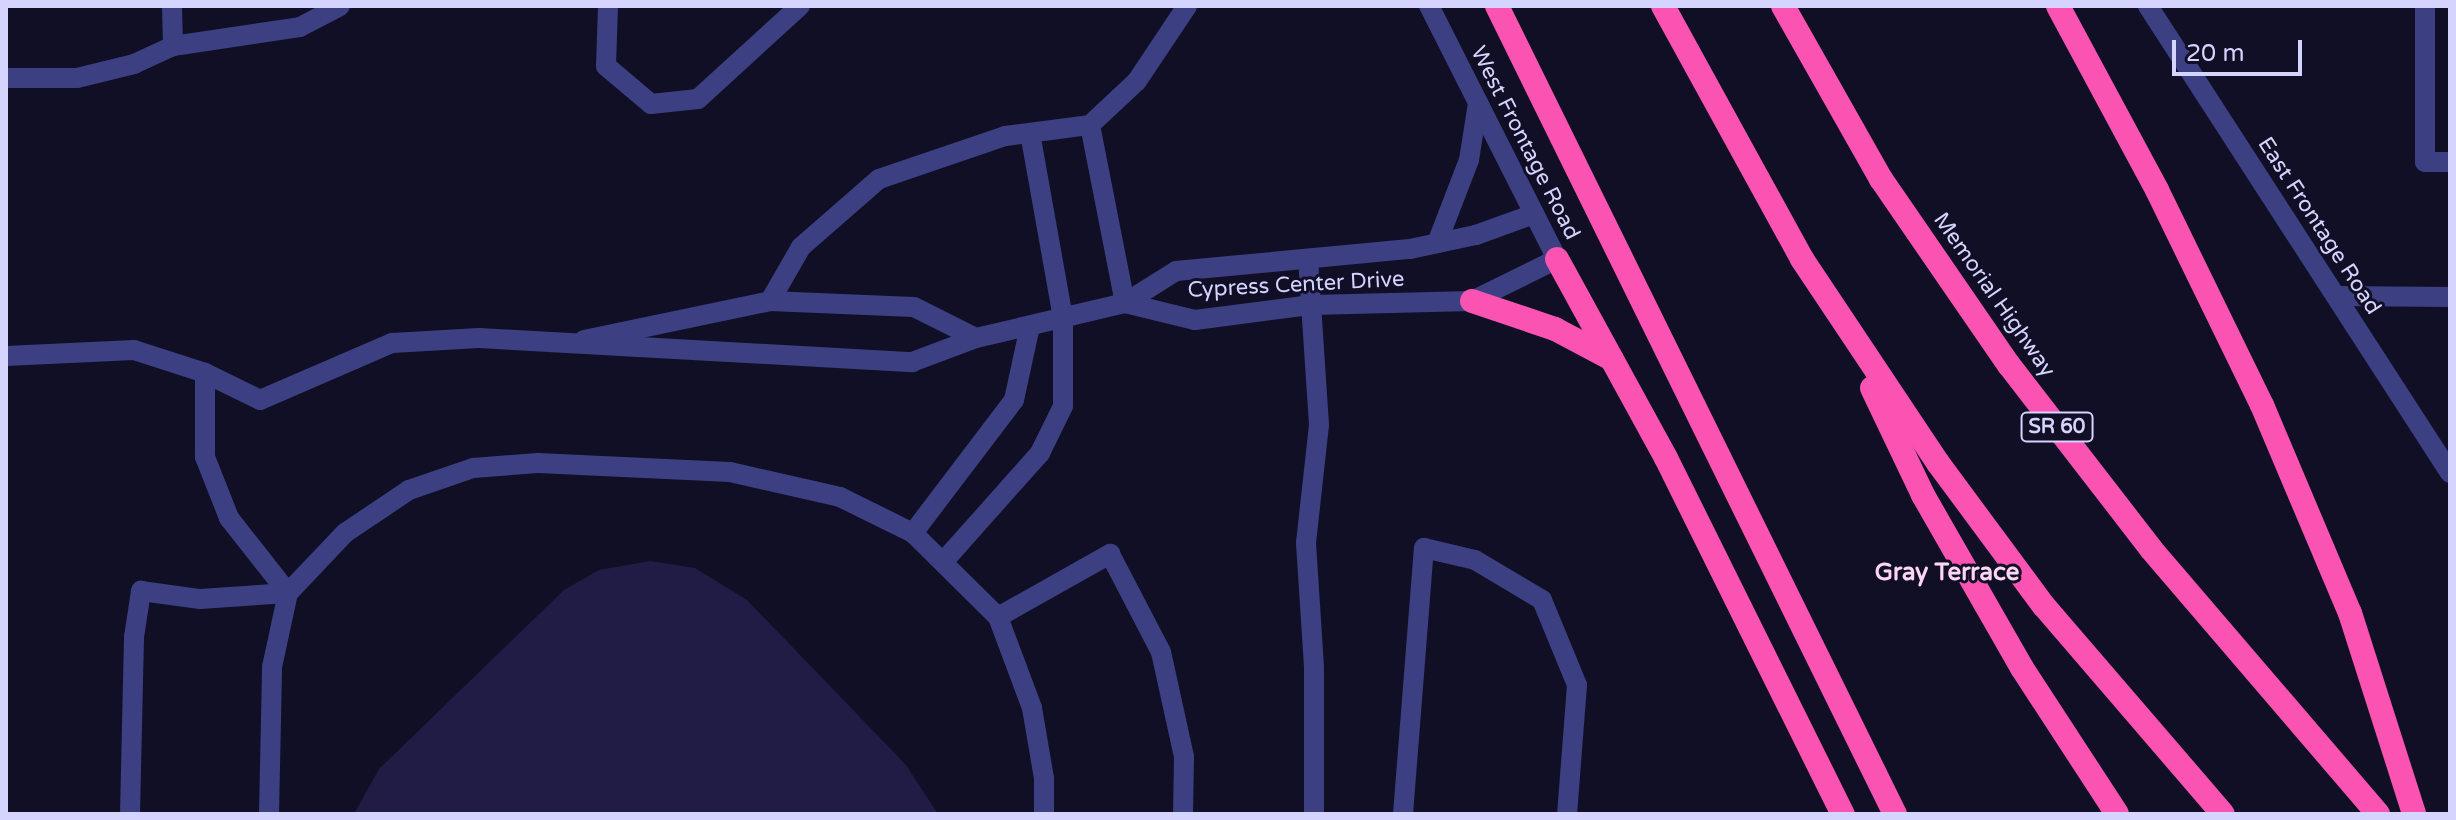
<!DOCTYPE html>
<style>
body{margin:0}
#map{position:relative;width:2456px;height:820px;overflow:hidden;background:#110f25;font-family:"Varela Round",sans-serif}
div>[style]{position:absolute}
.building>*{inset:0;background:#211c45}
.minor>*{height:20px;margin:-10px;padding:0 10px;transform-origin:10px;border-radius:10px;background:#3c3f82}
.highway>*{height:24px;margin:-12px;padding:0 12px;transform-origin:12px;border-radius:12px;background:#fa53b2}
span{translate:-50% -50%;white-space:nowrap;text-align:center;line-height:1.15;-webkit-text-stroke:6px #110f25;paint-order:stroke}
.shield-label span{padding:2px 6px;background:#110f25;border:2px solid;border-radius:6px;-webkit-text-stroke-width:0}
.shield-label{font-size:20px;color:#d5d4fe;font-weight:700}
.street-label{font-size:22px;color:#d5d4fe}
.neighbourhood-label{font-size:24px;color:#fed6f3;font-weight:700}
.frame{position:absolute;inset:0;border:8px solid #d5d4fe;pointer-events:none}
.scale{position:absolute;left:2172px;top:40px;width:130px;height:36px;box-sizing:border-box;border:4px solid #d5d4fe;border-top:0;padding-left:10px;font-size:24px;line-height:28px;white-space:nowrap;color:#d5d4fe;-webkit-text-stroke:6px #110f25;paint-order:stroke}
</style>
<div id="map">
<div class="building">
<i style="clip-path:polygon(650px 561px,695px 568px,747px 600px,906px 765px,938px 814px,354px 814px,379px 769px,564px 590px,599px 570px)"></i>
</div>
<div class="minor">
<i style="left:608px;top:6px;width:60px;rotate:91.9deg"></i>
<i style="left:606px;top:66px;width:59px;rotate:40.2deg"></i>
<i style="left:651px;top:104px;width:47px;rotate:-6.1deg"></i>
<i style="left:698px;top:99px;width:138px;rotate:-42.4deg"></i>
<i style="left:2148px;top:6px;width:556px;rotate:57.11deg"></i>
<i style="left:2425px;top:6px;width:156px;rotate:90deg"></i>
<i style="left:2425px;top:162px;width:25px"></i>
<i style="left:173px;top:46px;width:128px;rotate:-8.5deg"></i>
<i style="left:300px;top:27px;width:45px;rotate:-27.7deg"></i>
<i style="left:6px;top:78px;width:71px"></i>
<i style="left:77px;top:78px;width:59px;rotate:-13.8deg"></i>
<i style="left:134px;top:64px;width:43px;rotate:-24.8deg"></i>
<i style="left:173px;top:46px;width:40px;rotate:-91.4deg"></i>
<i style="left:1090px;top:125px;width:181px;rotate:78.9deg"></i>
<i style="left:1437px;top:243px;width:89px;rotate:-68.9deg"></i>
<i style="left:1469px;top:160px;width:58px;rotate:-81deg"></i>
<i style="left:1308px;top:259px;width:166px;rotate:86.2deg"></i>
<i style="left:1319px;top:425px;width:119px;rotate:96.3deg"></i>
<i style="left:1306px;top:543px;width:125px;rotate:86.3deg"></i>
<i style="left:1314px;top:668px;width:146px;rotate:90deg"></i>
<i style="left:2336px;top:296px;width:114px;rotate:0.5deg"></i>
<i style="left:770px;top:301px;width:62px;rotate:-60.1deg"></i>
<i style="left:801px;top:247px;width:103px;rotate:-41.1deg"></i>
<i style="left:879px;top:179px;width:133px;rotate:-18.8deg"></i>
<i style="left:1005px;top:136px;width:86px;rotate:-7.4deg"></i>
<i style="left:1090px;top:125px;width:64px;rotate:-43.1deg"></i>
<i style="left:1137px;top:81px;width:90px;rotate:-56.3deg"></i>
<i style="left:1125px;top:303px;width:72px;rotate:13.7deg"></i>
<i style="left:1195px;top:320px;width:117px;rotate:-7.4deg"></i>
<i style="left:1311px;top:305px;width:161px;rotate:-1.4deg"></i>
<i style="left:1472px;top:301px;width:95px;rotate:-26.3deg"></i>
<i style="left:1557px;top:259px;width:284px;rotate:-116.8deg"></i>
<i style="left:584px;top:340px;width:190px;rotate:-11.8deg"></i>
<i style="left:770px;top:301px;width:144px;rotate:2.4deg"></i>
<i style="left:914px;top:307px;width:69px;rotate:26.6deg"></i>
<i style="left:6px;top:356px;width:128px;rotate:-2.7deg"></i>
<i style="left:134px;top:350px;width:75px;rotate:17.9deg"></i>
<i style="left:205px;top:373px;width:61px;rotate:26.1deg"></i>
<i style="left:260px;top:400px;width:144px;rotate:-23.4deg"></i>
<i style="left:392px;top:343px;width:87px;rotate:-3.3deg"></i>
<i style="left:479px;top:338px;width:434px;rotate:3.2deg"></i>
<i style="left:912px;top:362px;width:68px;rotate:-20.6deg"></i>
<i style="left:976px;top:338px;width:153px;rotate:-13.2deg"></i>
<i style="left:1125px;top:303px;width:60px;rotate:-32.1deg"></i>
<i style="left:1176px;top:271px;width:235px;rotate:-5.4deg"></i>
<i style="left:1410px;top:249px;width:67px;rotate:-12deg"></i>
<i style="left:1476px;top:235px;width:62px;rotate:-19.9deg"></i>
<i style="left:205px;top:373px;width:84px;rotate:90deg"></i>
<i style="left:205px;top:457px;width:66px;rotate:68.5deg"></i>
<i style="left:229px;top:518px;width:95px;rotate:51.8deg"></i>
<i style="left:913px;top:533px;width:167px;rotate:-52.8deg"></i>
<i style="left:1014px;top:400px;width:76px;rotate:-77.8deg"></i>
<i style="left:943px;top:562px;width:146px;rotate:-48.3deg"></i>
<i style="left:1040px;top:453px;width:52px;rotate:-63.9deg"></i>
<i style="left:1063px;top:406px;width:88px;rotate:-90deg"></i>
<i style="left:1063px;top:318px;width:188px;rotate:-100.1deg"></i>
<i style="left:998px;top:617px;width:129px;rotate:-29.4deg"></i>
<i style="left:1110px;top:554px;width:110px;rotate:62.5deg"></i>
<i style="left:1161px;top:652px;width:107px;rotate:77.6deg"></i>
<i style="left:1184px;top:757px;width:57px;rotate:91deg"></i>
<i style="left:130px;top:814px;width:177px;rotate:-88.7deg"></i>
<i style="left:134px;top:637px;width:47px;rotate:-81.3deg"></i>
<i style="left:141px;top:591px;width:60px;rotate:7.7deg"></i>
<i style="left:200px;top:599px;width:88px;rotate:-3.9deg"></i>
<i style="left:269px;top:814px;width:147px;rotate:-88.8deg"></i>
<i style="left:272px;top:667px;width:76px;rotate:-77.8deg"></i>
<i style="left:288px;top:593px;width:83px;rotate:-46.5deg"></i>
<i style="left:345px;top:533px;width:77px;rotate:-33.9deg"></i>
<i style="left:409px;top:490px;width:68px;rotate:-19deg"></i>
<i style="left:473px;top:468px;width:65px;rotate:-4.4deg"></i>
<i style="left:538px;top:463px;width:192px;rotate:2.7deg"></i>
<i style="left:730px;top:472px;width:113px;rotate:12.8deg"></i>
<i style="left:840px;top:497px;width:81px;rotate:26.3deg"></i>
<i style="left:913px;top:533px;width:120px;rotate:44.7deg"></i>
<i style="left:998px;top:617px;width:97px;rotate:69.5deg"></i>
<i style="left:1032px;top:708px;width:71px;rotate:80.3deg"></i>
<i style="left:1044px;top:778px;width:36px;rotate:90deg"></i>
<i style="left:1403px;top:814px;width:267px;rotate:-85.5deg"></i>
<i style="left:1424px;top:548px;width:52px;rotate:13.2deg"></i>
<i style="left:1475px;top:560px;width:78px;rotate:30.8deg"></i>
<i style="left:1542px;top:600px;width:92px;rotate:67.6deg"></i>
<i style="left:1577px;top:685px;width:129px;rotate:94.4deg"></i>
</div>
<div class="highway">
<i style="left:1497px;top:6px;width:901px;rotate:63.78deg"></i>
<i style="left:1663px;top:6px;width:289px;rotate:61.2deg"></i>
<i style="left:1802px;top:259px;width:245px;rotate:56.3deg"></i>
<i style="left:1938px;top:463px;width:178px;rotate:53.5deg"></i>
<i style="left:2044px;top:606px;width:274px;rotate:49.3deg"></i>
<i style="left:1783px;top:6px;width:199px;rotate:60.5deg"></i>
<i style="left:1881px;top:179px;width:226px;rotate:55.5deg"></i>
<i style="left:2009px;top:365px;width:232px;rotate:52.3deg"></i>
<i style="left:2151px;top:549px;width:349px;rotate:49.4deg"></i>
<i style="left:2058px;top:6px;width:209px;rotate:61.7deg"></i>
<i style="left:2157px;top:190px;width:239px;rotate:64deg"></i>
<i style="left:2262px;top:405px;width:226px;rotate:67.1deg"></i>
<i style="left:2350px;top:613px;width:211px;rotate:72.3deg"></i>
<i style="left:1557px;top:259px;width:227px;rotate:61.3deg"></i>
<i style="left:1666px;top:458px;width:398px;rotate:63.6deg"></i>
<i style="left:1472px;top:301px;width:88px;rotate:18.6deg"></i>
<i style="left:1555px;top:329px;width:64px;rotate:27.8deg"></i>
<i style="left:1872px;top:388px;width:119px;rotate:64.5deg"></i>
<i style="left:1923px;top:495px;width:199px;rotate:60.2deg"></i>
<i style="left:2022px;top:668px;width:174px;rotate:56.9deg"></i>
</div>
<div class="shield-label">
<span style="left:2057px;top:427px">SR 60</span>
</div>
<div class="street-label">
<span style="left:1525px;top:143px;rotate:63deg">West Frontage Road</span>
<span style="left:2319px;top:226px;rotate:57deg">East Frontage Road</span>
<span style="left:1296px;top:285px;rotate:-3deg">Cypress Center Drive</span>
<span style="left:1994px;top:295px;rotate:55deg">Memorial Highway</span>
</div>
<div class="neighbourhood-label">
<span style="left:1947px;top:573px">Gray Terrace</span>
</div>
<div class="frame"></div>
<div class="scale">20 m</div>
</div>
